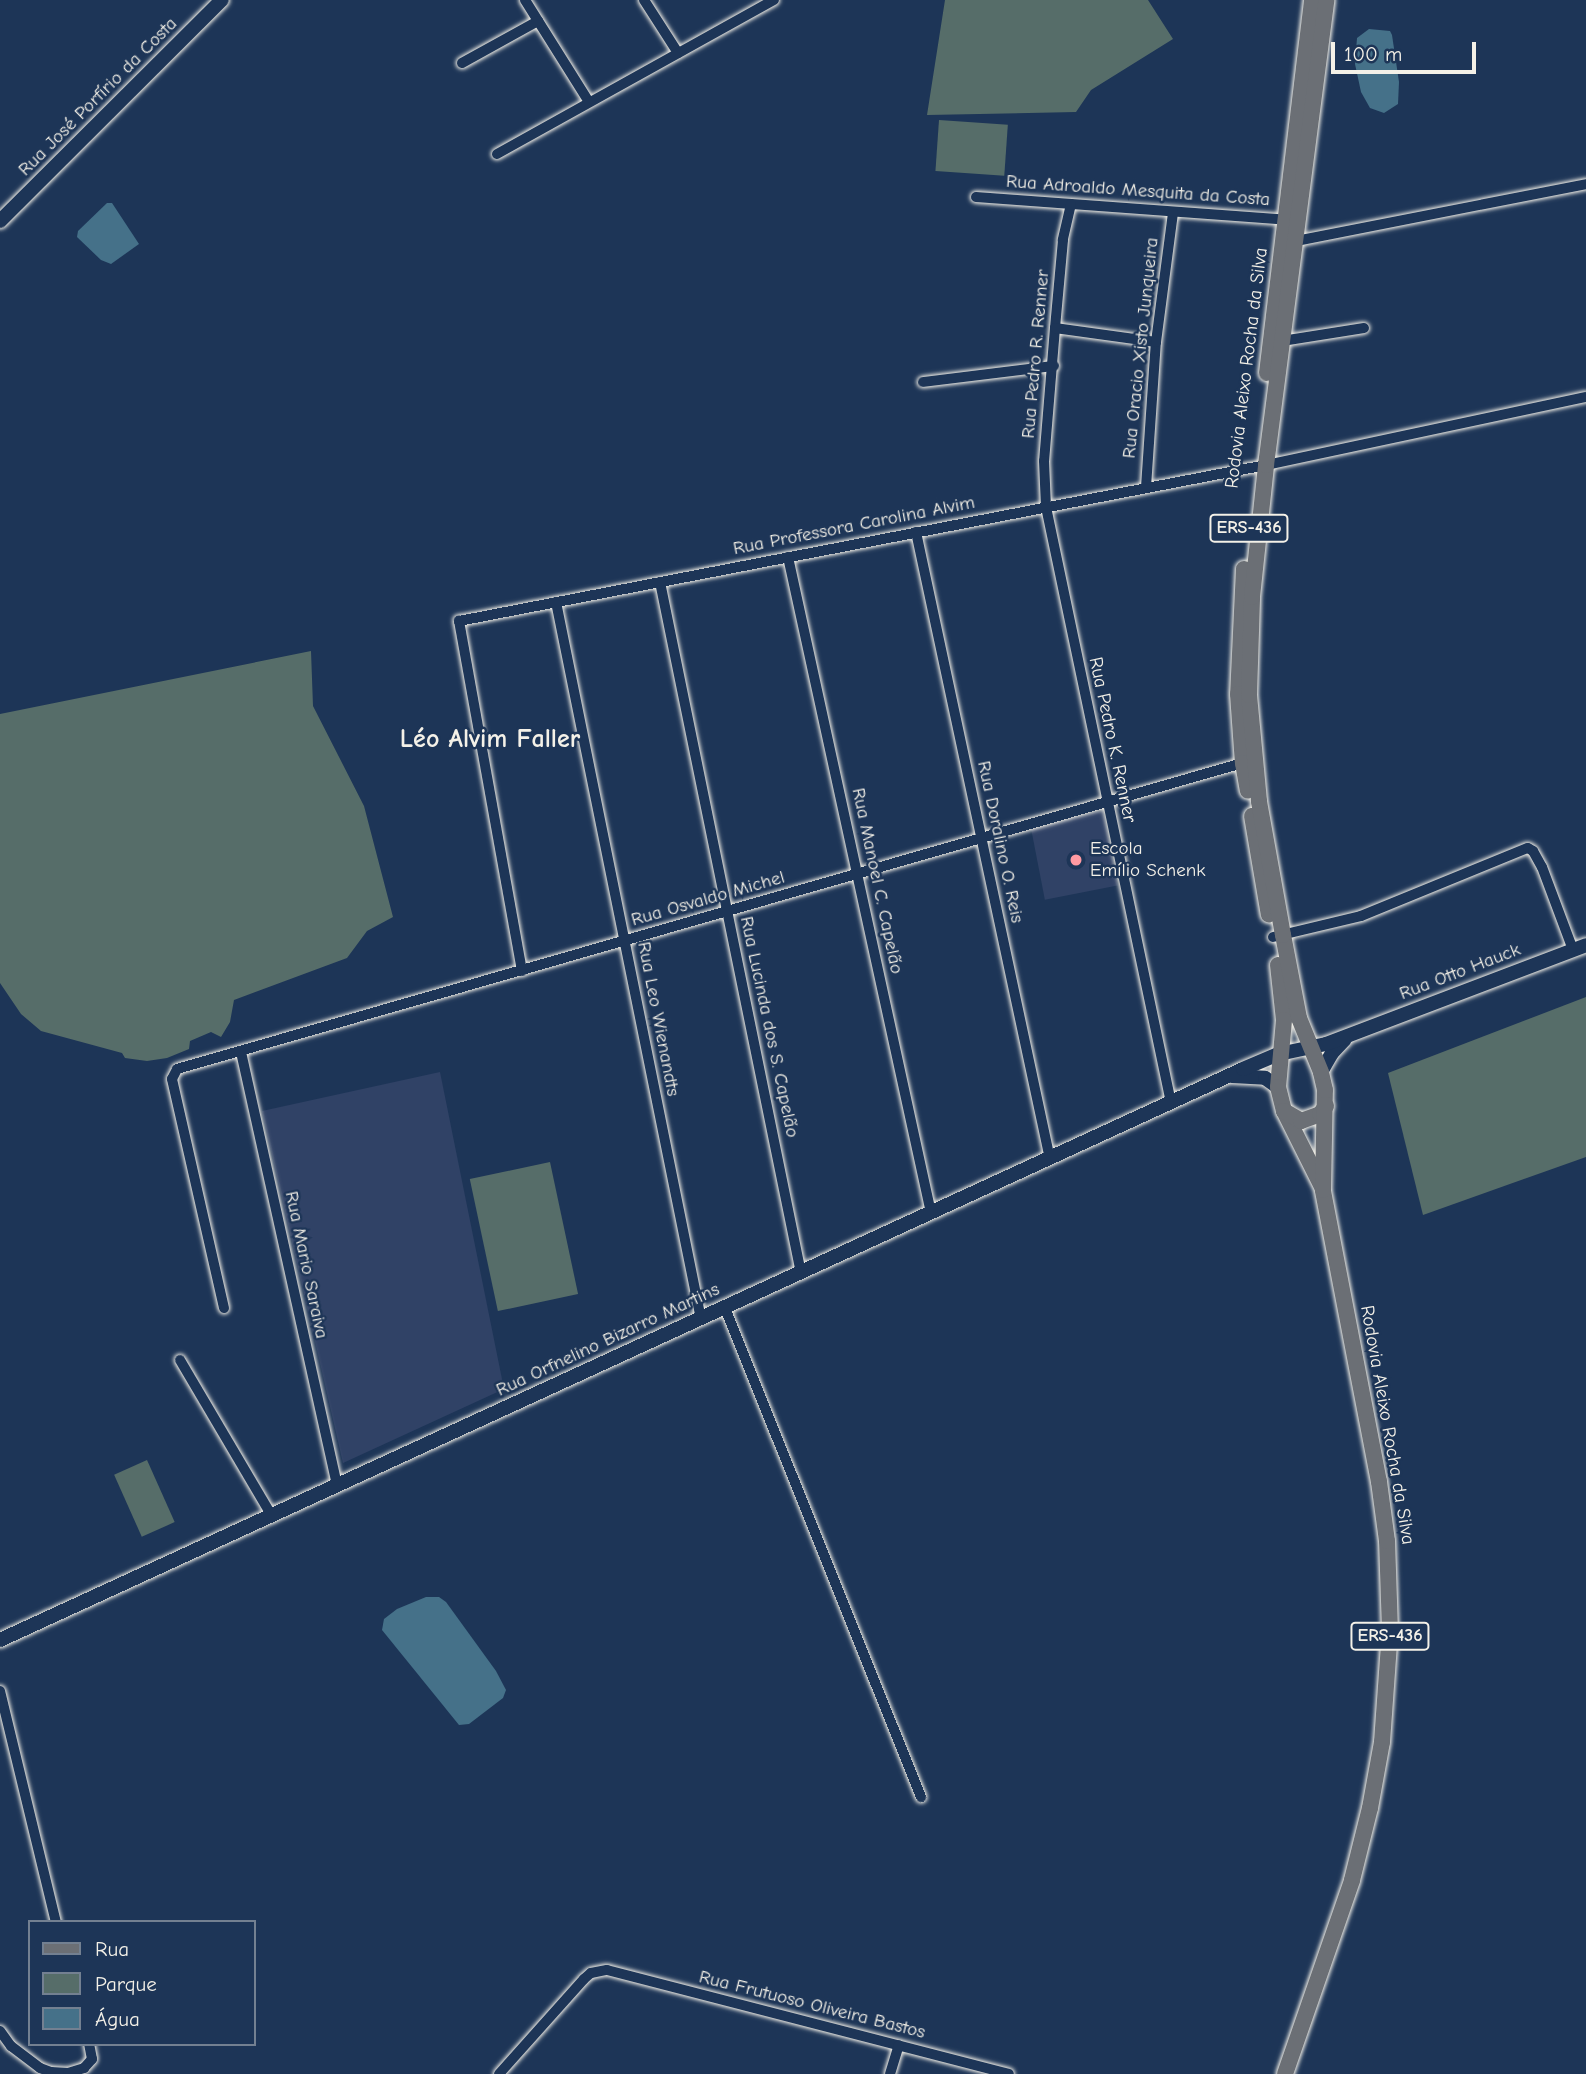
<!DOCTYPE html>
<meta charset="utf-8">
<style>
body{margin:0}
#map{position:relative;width:1586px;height:2074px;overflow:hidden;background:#1d3557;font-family:"Comic Neue",sans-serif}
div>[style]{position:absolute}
.built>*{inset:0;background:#304266;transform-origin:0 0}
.green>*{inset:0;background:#566d69;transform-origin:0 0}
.water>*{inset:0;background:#457189}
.roads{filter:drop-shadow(0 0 2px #f4f1e8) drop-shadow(0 0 2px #f4f1e8)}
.street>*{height:10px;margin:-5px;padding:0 5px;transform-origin:5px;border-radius:5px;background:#1d3557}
.secondary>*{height:14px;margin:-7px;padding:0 7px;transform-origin:7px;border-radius:7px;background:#1d3557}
.primary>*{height:16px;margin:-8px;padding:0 8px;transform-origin:8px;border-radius:8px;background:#6b6f75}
.dots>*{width:19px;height:19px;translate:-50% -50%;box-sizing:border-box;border:4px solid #1d3557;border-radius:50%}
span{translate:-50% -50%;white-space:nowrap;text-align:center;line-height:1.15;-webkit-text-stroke:5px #1d3557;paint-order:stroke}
.shield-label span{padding:2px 5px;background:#1d3557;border:2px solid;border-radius:5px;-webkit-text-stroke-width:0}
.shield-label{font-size:18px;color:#f4f1e8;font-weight:700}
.street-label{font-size:19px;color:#f4f1e8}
.poi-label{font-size:19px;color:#f4f1e8}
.left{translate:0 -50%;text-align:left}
.district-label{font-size:26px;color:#f4f1e8;font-weight:700}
.legend{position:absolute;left:28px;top:1920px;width:228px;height:126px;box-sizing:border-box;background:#1d3557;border:2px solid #738091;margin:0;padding:9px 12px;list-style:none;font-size:21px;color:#f4f1e8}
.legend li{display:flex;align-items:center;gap:14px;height:35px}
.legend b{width:35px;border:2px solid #738091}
.scale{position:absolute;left:1331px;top:42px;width:145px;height:32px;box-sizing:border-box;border:4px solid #f4f1e8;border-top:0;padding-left:9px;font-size:21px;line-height:24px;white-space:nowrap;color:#f4f1e8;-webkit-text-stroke:5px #1d3557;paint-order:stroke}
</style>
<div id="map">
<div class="built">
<i style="left:1103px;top:811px;width:76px;height:74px;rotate:79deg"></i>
<i style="clip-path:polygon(440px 1072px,504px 1389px,343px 1463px,262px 1111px)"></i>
</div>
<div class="green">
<i style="clip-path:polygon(945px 0,1148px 0,1173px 39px,1091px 90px,1076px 112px,927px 115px)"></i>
<i style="left:939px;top:120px;width:69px;height:51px;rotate:4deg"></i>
<i style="clip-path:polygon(311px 651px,313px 706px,364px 806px,393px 917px,367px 931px,347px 958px,234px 1000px,230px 1022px,221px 1037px,211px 1032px,190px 1041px,189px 1049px,167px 1058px,147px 1061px,125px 1058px,122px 1053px,41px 1031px,21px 1014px,0 983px,0 714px)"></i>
<i style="clip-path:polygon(1586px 997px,1586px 1157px,1423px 1215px,1388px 1073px)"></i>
<i style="left:550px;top:1162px;width:135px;height:82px;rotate:78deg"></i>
<i style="left:147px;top:1460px;width:68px;height:36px;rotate:66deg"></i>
</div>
<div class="water">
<i style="clip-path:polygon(1369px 29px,1390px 31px,1392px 35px,1399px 82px,1398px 104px,1384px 113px,1370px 108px,1361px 92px,1355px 64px,1357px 38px)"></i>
<i style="clip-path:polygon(107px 203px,112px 203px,139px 244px,111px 264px,101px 260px,77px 237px,78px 231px)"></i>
<i style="clip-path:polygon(426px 1597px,439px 1597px,446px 1602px,496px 1671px,506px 1690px,503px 1698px,469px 1724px,459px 1725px,382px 1630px,384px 1619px,397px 1609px)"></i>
</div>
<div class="roads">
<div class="street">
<i style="left:525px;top:0;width:120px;rotate:57.9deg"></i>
<i style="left:644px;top:0;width:63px;rotate:57.3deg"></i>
<i style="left:462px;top:63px;width:87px;rotate:-28.9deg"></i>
<i style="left:497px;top:154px;width:317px;rotate:-29.1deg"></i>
<i style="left:976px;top:197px;width:315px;rotate:4.2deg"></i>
<i style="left:1071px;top:204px;width:37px;rotate:103deg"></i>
<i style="left:1063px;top:240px;width:88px;rotate:95.2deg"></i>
<i style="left:1055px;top:328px;width:133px;rotate:94.7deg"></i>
<i style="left:1044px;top:461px;width:46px;rotate:87.5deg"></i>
<i style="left:1046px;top:507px;width:609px;rotate:78.15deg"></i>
<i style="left:1291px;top:242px;width:301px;rotate:-11.1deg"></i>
<i style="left:1055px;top:328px;width:102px;rotate:7.9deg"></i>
<i style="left:1282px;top:341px;width:83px;rotate:-9deg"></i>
<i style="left:923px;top:382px;width:132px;rotate:-7deg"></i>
<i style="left:1146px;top:487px;width:145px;rotate:-86.1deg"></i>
<i style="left:1156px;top:342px;width:131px;rotate:-82.5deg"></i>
<i style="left:916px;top:532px;width:641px;rotate:77.94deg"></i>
<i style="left:788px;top:557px;width:671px;rotate:77.7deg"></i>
<i style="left:660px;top:582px;width:705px;rotate:78.47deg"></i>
<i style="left:556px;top:602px;width:732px;rotate:78.57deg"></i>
<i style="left:1273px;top:937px;width:90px;rotate:-13.4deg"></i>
<i style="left:1361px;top:916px;width:180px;rotate:-22.2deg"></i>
<i style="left:1528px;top:848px;width:6px;rotate:31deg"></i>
<i style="left:1533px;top:851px;width:18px;rotate:61deg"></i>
<i style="left:1542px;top:867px;width:89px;rotate:69.5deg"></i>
<i style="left:522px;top:971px;width:356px;rotate:-100.2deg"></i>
<i style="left:459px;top:621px;width:822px;rotate:-10.94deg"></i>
<i style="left:1266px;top:465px;width:327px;rotate:-12deg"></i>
<i style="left:241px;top:1052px;width:444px;rotate:77.5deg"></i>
<i style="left:224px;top:1308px;width:235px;rotate:-102.8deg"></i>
<i style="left:172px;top:1079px;width:11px;rotate:-63deg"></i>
<i style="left:177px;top:1069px;width:1112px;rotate:-16.02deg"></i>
<i style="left:725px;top:1308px;width:527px;rotate:68.16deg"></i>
<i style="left:180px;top:1360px;width:181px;rotate:59.5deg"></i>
<i style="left:0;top:1691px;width:238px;rotate:76.4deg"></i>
<i style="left:0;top:2031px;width:19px;rotate:54deg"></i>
<i style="left:11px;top:2046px;width:36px;rotate:37deg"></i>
<i style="left:40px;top:2068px;width:12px;rotate:20deg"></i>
<i style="left:51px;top:2072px;width:17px;rotate:3deg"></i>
<i style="left:68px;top:2073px;width:17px;rotate:-17deg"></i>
<i style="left:84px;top:2068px;width:12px;rotate:-48deg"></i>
<i style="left:92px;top:2059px;width:15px;rotate:-101deg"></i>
<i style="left:499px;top:2074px;width:127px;rotate:-48.2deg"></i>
<i style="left:584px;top:1979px;width:9px;rotate:-41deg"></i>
<i style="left:591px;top:1973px;width:16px;rotate:-11deg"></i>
<i style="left:607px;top:1970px;width:415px;rotate:14.5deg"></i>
<i style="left:890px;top:2074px;width:30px;rotate:-73deg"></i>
</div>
<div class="secondary">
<i style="left:0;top:221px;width:313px;rotate:-44.9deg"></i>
<i style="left:1321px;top:1072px;width:22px;rotate:-60deg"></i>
<i style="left:1332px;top:1053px;width:19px;rotate:-47deg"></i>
<i style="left:1232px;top:1076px;width:33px;rotate:3deg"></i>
<i style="left:1265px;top:1078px;width:16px;rotate:35deg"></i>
<i style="left:0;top:1640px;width:1368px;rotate:-24.67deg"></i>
<i style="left:1243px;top:1069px;width:39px;rotate:-23deg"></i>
<i style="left:1279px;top:1054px;width:48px;rotate:-12deg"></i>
<i style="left:1326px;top:1044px;width:278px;rotate:-20.8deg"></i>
</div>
<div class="primary">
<i style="left:1267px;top:373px;width:376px;rotate:-83.1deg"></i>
<i style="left:1244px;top:569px;width:125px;rotate:92.7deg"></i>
<i style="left:1238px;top:694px;width:69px;rotate:85.9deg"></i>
<i style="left:1243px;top:763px;width:28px;rotate:80deg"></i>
<i style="left:1252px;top:816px;width:100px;rotate:80.3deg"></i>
<i style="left:1278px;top:965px;width:55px;rotate:83.8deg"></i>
<i style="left:1284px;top:1020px;width:67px;rotate:95.1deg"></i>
<i style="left:1278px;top:1087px;width:25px;rotate:76deg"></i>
<i style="left:1284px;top:1111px;width:85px;rotate:63.4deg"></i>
<i style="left:1284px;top:1111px;width:20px;rotate:30deg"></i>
<i style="left:1301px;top:1121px;width:20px;rotate:-20deg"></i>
<i style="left:1320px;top:1114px;width:10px;rotate:-53deg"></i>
<i style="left:1285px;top:2074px;width:205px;rotate:-70.9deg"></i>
<i style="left:1352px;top:1880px;width:74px;rotate:-76deg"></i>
<i style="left:1370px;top:1808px;width:67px;rotate:-79.7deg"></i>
<i style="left:1382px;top:1742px;width:111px;rotate:-85.9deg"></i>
<i style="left:1390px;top:1631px;width:90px;rotate:-91.9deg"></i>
<i style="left:1387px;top:1541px;width:60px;rotate:-97.7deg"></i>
<i style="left:1379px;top:1482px;width:297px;rotate:-100.9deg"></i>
<i style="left:1323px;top:1190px;width:100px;rotate:-88.9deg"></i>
<i style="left:1325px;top:1090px;width:18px;rotate:-103deg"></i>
<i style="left:1321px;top:1072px;width:58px;rotate:-112.2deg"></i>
<i style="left:1299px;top:1018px;width:85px;rotate:-100.9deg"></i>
<i style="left:1283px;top:935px;width:136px;rotate:-100.2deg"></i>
<i style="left:1259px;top:801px;width:106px;rotate:-95.4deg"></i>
<i style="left:1249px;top:695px;width:98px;rotate:-88.2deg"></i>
<i style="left:1252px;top:597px;width:133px;rotate:-83.9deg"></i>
<i style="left:1266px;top:465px;width:469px;rotate:-82.6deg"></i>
</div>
</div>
<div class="dots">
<i style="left:1076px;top:860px;background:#ff9aa2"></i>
</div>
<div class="shield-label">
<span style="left:1249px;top:528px">ERS-436</span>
<span style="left:1390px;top:1636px">ERS-436</span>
</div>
<div class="street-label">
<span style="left:98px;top:97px;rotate:-45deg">Rua José Porfírio da Costa</span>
<span style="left:1138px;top:191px;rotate:4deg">Rua Adroaldo Mesquita da Costa</span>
<span style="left:1141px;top:348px;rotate:-84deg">Rua Oracio Xisto Junqueira</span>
<span style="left:1036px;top:354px;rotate:-85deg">Rua Pedro R. Renner</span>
<span style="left:1247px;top:368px;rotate:-83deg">Rodovia Aleixo Rocha da Silva</span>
<span style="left:854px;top:526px;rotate:-11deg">Rua Professora Carolina Alvim</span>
<span style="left:1112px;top:740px;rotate:78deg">Rua Pedro K. Renner</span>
<span style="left:1000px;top:842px;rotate:78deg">Rua Doralino O. Reis</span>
<span style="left:877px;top:881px;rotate:78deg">Rua Manoel C. Capelão</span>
<span style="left:708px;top:899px;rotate:-16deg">Rua Osvaldo Michel</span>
<span style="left:1460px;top:972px;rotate:-21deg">Rua Otto Hauck</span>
<span style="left:658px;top:1019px;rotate:79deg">Rua Leo Wienandts</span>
<span style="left:769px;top:1027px;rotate:78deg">Rua Lucinda dos S. Capelão</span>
<span style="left:306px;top:1265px;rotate:78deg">Rua Mario Saraiva</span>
<span style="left:608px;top:1340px;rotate:-25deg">Rua Orfnelino Bizarro Martins</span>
<span style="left:1387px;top:1425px;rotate:80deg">Rodovia Aleixo Rocha da Silva</span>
<span style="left:812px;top:2005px;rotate:14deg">Rua Frutuoso Oliveira Bastos</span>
</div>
<div class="poi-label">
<span class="left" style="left:1090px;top:860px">Escola<br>Emílio Schenk</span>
</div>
<div class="district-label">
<span style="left:490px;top:740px">Léo Alvim Faller</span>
</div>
<ul class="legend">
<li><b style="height:9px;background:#6b6f75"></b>Rua</li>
<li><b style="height:19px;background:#566d69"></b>Parque</li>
<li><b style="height:19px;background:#457189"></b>Água</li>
</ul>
<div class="scale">100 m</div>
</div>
